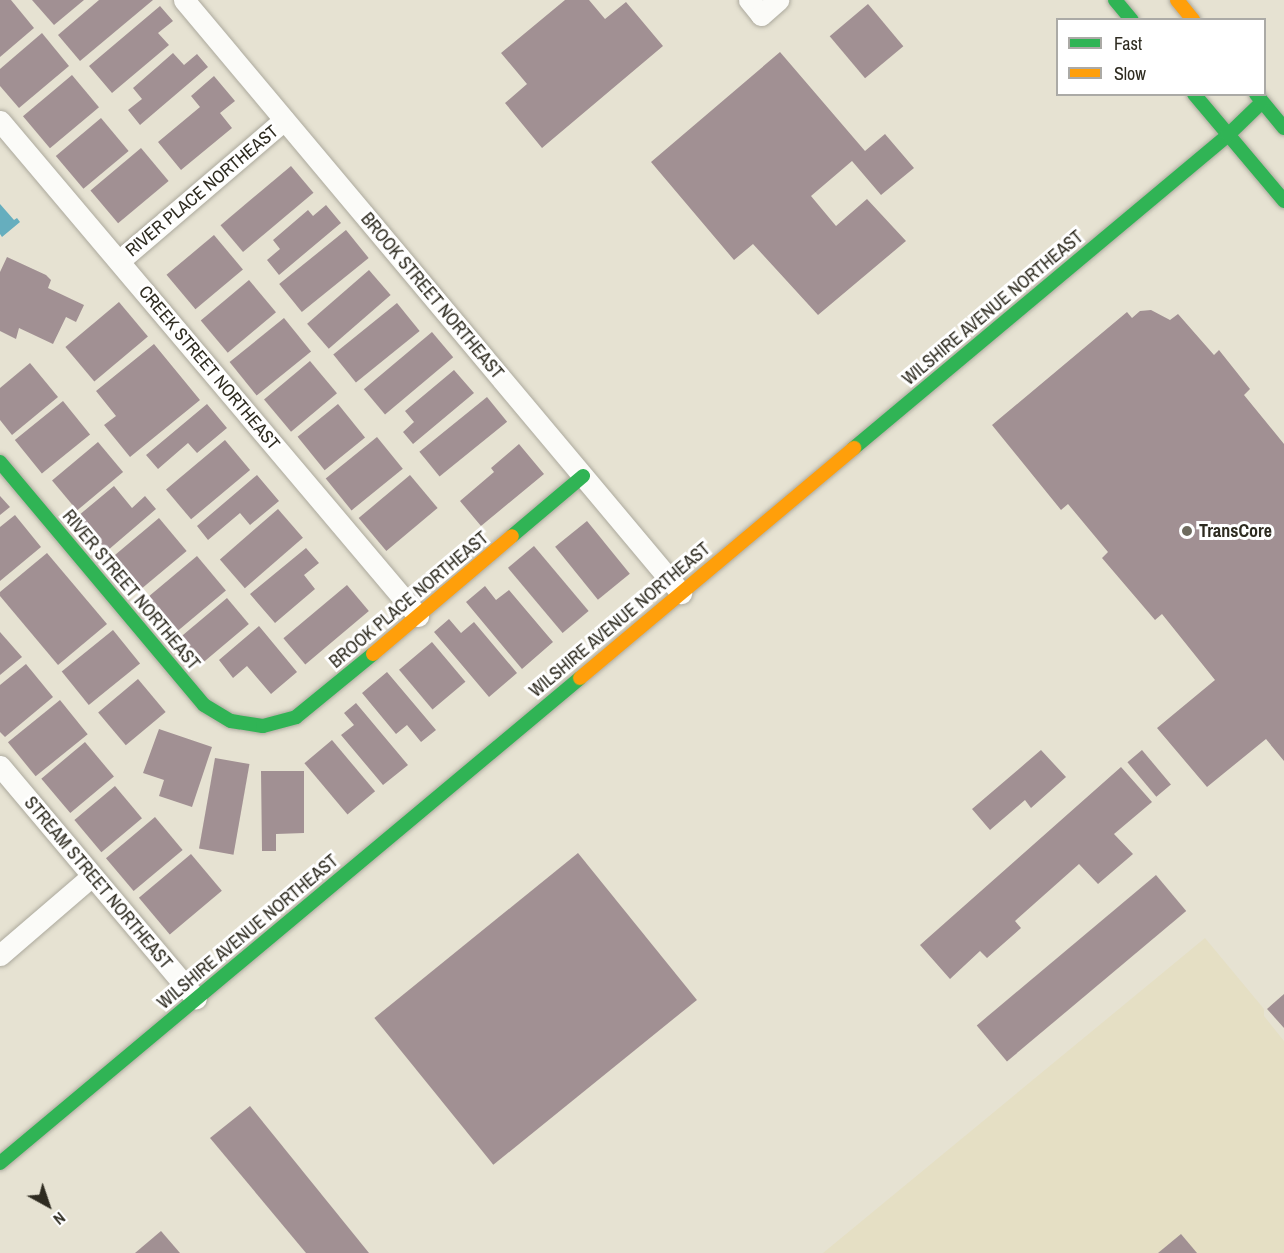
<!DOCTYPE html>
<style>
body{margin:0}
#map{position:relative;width:1284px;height:1253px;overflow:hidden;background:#e6e2d2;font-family:"Archivo Narrow",sans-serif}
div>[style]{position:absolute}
.built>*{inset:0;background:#e5dfc4}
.water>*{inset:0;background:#66aebe}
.building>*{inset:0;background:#a19093;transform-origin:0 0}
.roads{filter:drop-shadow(0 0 2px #aca99d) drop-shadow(0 0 2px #aca99d)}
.street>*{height:21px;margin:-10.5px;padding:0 10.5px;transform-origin:10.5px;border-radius:10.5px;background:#fbfbf8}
.fast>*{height:14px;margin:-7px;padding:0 7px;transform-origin:7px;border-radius:7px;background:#30b455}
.slow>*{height:14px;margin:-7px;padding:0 7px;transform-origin:7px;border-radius:7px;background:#ff9f0a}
.dots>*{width:16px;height:16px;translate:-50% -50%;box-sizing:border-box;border:3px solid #fff;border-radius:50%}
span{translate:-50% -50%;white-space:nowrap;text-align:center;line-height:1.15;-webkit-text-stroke:6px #fff;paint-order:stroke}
.street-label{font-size:18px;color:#2e2b20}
.poi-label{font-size:18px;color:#2e2b20;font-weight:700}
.left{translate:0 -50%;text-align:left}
.legend{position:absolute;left:1056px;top:18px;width:210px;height:78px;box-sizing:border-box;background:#fff;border:2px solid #abaaa6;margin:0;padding:8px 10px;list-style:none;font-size:18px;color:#2e2b20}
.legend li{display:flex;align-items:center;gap:12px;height:30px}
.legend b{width:30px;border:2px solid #abaaa6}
.north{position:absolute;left:18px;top:1175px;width:60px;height:60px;-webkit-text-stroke:4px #fff;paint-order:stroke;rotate:140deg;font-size:16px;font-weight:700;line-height:24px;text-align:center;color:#2e2b20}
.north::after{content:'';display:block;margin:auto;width:21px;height:27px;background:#2e2b20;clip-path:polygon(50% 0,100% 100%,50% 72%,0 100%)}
</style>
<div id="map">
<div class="built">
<i style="clip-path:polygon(1205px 938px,1264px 1009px,1264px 1016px,1284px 1041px,1284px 1253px,823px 1253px)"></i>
</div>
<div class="water">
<i style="clip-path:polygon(0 204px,14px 220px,17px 218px,20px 222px,2px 237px,0 234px)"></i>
</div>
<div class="building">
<i style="clip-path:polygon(0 0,11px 0,34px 28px,0 57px)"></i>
<i style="clip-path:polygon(32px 0,84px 0,54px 25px)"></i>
<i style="clip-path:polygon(99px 0,153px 0,80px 61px,58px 35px)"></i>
<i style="clip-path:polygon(565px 0,589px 0,605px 19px,626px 2px,663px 46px,542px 148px,505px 103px,527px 84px,501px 53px)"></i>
<i style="left:868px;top:4px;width:55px;height:50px;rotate:50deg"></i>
<i style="clip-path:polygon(160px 6px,173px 21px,158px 33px,169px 45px,112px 93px,89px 66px)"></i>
<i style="clip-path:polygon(42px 33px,69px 66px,19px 108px,0 86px,0 69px)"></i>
<i style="clip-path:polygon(780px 52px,865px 151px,885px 134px,914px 168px,881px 195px,852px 161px,811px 196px,836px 226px,867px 199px,906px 241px,818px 315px,753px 244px,734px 260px,651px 162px)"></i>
<i style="clip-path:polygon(173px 53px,184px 65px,197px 54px,208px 67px,140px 125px,128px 110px,142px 99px,133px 88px)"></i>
<i style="left:72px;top:75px;width:42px;height:64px;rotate:50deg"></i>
<i style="clip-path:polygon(214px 76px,235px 101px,220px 113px,232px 128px,181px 170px,158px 142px,200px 107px,191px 96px)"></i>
<i style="left:101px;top:118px;width:43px;height:59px;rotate:50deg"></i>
<i style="left:141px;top:148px;width:43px;height:66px;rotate:50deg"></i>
<i style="left:291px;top:166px;width:35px;height:92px;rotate:50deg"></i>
<i style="clip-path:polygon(326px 205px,341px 223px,279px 275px,267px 260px,280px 249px,273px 240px,308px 210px,313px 216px)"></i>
<i style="left:346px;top:230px;width:36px;height:86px;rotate:51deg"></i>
<i style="left:214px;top:235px;width:45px;height:62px;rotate:50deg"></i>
<i style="clip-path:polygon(7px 257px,46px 275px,51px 280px,48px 288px,84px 305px,76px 322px,66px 317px,53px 344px,19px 328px,16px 339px,0 331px,0 272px)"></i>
<i style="left:369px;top:270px;width:33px;height:82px;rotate:49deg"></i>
<i style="left:249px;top:280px;width:42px;height:63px;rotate:50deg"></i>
<i style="left:119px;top:302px;width:45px;height:70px;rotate:50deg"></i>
<i style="left:397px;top:303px;width:36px;height:82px;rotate:51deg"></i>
<i style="clip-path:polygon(1151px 310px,1170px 320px,1178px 314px,1214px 355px,1219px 350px,1250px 389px,1244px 395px,1284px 444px,1284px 761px,1266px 739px,1207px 787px,1157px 728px,1215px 680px,1162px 614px,1155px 620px,1102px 558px,1108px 552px,1068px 504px,1061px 510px,992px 425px,1127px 312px,1132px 318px,1140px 311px)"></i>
<i style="left:284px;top:318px;width:43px;height:70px;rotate:51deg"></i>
<i style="left:432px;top:332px;width:33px;height:89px;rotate:50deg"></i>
<i style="clip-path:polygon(154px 344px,200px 400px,130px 457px,104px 425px,116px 416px,96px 391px)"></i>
<i style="left:310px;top:361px;width:42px;height:60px;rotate:50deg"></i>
<i style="clip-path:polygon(30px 363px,58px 397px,12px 435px,0 420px,0 388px)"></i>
<i style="clip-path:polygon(454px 370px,474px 393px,413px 444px,403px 432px,414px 422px,405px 411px)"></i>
<i style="left:487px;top:397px;width:32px;height:87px;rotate:51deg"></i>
<i style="left:63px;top:401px;width:43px;height:62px;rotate:51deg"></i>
<i style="clip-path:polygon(207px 404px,227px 428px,197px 453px,188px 443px,158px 469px,146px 455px)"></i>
<i style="left:338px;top:404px;width:43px;height:52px;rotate:51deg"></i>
<i style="left:377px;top:437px;width:41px;height:66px;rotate:51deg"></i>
<i style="left:225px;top:440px;width:39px;height:77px;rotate:50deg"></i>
<i style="left:98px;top:442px;width:39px;height:60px;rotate:50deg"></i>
<i style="clip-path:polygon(519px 444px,544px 474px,481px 526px,460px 501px,494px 472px,491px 468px)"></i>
<i style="clip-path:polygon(257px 475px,279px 501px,250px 525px,240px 513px,208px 540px,197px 526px)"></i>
<i style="left:410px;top:475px;width:43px;height:67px;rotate:50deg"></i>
<i style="clip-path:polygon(114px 486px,132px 508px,145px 496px,156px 509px,107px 551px,78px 516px)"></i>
<i style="clip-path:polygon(0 496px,10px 507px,0 515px)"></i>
<i style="left:278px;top:509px;width:38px;height:77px;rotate:49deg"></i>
<i style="clip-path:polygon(15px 515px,41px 547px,0 581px,0 527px)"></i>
<i style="left:159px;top:518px;width:43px;height:59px;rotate:50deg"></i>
<i style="left:587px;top:521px;width:68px;height:41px;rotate:51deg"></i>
<i style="left:534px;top:546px;width:85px;height:34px;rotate:50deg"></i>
<i style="clip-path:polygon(306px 548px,319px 563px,304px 575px,315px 589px,275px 623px,250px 594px)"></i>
<i style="clip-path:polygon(47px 553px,107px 624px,58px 665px,0 596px,0 592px)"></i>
<i style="left:197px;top:556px;width:45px;height:67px;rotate:50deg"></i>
<i style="left:347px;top:585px;width:34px;height:83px;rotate:50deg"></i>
<i style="clip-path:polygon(485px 586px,496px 600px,509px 590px,553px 642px,522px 669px,466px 602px)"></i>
<i style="left:227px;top:598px;width:34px;height:64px;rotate:50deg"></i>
<i style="clip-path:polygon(449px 619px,461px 633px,474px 622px,517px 673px,489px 697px,434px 632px)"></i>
<i style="clip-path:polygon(259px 626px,297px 672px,271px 694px,247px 666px,233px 678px,219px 660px)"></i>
<i style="left:113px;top:630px;width:43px;height:66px;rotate:51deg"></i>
<i style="clip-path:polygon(0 632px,22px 657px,0 675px)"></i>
<i style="left:432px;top:642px;width:52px;height:43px;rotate:50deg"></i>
<i style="clip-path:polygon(26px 664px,53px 697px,5px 737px,0 732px,0 685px)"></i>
<i style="clip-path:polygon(387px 672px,436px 730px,421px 742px,407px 725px,396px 734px,362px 693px)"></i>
<i style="left:138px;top:679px;width:43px;height:52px;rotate:50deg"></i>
<i style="left:60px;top:700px;width:44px;height:67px;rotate:51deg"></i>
<i style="clip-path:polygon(356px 703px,408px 765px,383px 785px,341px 735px,354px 725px,344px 713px)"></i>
<i style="clip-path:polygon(159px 729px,212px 747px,192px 807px,159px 796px,164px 780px,143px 773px)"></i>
<i style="left:332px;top:740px;width:67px;height:36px;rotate:50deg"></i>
<i style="left:85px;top:742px;width:45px;height:57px;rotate:50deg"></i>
<i style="clip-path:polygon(1041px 750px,1066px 777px,1031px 808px,1025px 800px,990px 830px,972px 809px)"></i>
<i style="left:1142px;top:750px;width:45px;height:19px;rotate:50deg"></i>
<i style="left:215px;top:758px;width:35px;height:92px;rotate:10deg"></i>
<i style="clip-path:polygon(1121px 767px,1152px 802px,1114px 834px,1133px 854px,1098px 884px,1079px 864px,1015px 921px,1021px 928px,987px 958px,980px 951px,950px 979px,920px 945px)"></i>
<i style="clip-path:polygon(261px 771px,304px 771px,304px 833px,276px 834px,276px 851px,262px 851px)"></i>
<i style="left:115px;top:786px;width:42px;height:53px;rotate:50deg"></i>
<i style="left:155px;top:817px;width:43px;height:64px;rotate:50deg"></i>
<i style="left:578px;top:853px;width:189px;height:262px;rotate:51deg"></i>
<i style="left:191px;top:854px;width:48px;height:68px;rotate:50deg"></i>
<i style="left:1156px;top:875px;width:47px;height:234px;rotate:50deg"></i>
<i style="clip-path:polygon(1284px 994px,1284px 1028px,1267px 1009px)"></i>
<i style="clip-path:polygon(250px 1106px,369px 1253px,306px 1253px,210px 1138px)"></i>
<i style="clip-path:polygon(161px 1231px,180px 1253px,135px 1253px)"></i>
<i style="clip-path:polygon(1181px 1234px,1197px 1253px,1158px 1253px)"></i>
</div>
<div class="roads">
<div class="street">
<i style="left:184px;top:0;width:774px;rotate:50.03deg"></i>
<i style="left:749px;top:0;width:19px;rotate:51deg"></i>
<i style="left:761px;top:15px;width:23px;rotate:-41deg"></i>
<i style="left:0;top:121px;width:648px;rotate:49.82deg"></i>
<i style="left:119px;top:261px;width:217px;rotate:-40.5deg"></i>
<i style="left:0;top:766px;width:304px;rotate:49.9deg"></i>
<i style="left:0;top:955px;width:121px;rotate:-40.7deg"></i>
</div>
<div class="fast">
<i style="left:1115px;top:0;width:26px;rotate:50deg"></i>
<i style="left:1194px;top:94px;width:140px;rotate:49.9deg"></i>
<i style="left:1256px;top:94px;width:44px;rotate:50.5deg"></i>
<i style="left:854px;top:448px;width:488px;rotate:-39.9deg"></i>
<i style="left:1228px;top:135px;width:47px;rotate:-44.1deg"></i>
<i style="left:0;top:462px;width:317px;rotate:50deg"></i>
<i style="left:204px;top:705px;width:31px;rotate:31deg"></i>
<i style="left:231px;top:721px;width:32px;rotate:9deg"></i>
<i style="left:263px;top:726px;width:34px;rotate:-15deg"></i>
<i style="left:296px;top:717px;width:99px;rotate:-39.3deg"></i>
<i style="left:512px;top:536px;width:93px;rotate:-40.2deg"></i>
<i style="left:0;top:1163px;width:756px;rotate:-39.9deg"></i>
</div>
<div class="slow">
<i style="left:1177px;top:0;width:26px;rotate:51deg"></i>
<i style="left:373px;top:654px;width:182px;rotate:-40.3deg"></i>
<i style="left:580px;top:678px;width:358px;rotate:-40deg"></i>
</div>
</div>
<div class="dots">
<i style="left:1187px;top:531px;background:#6e6b5e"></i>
</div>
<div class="street-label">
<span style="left:202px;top:191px;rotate:-40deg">RIVER PLACE NORTHEAST</span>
<span style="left:432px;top:296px;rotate:50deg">BROOK STREET NORTHEAST</span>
<span style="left:993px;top:308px;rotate:-40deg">WILSHIRE AVENUE NORTHEAST</span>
<span style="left:209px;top:368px;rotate:50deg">CREEK STREET NORTHEAST</span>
<span style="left:131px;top:590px;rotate:50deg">RIVER STREET NORTHEAST</span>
<span style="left:409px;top:600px;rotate:-40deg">BROOK PLACE NORTHEAST</span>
<span style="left:620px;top:620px;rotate:-40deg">WILSHIRE AVENUE NORTHEAST</span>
<span style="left:98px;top:883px;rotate:50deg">STREAM STREET NORTHEAST</span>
<span style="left:248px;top:932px;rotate:-40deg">WILSHIRE AVENUE NORTHEAST</span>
</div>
<div class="poi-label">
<span class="left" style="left:1199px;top:531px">TransCore</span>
</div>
<ul class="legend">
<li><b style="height:8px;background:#30b455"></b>Fast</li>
<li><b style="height:8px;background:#ff9f0a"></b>Slow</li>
</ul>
<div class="north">N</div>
</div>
